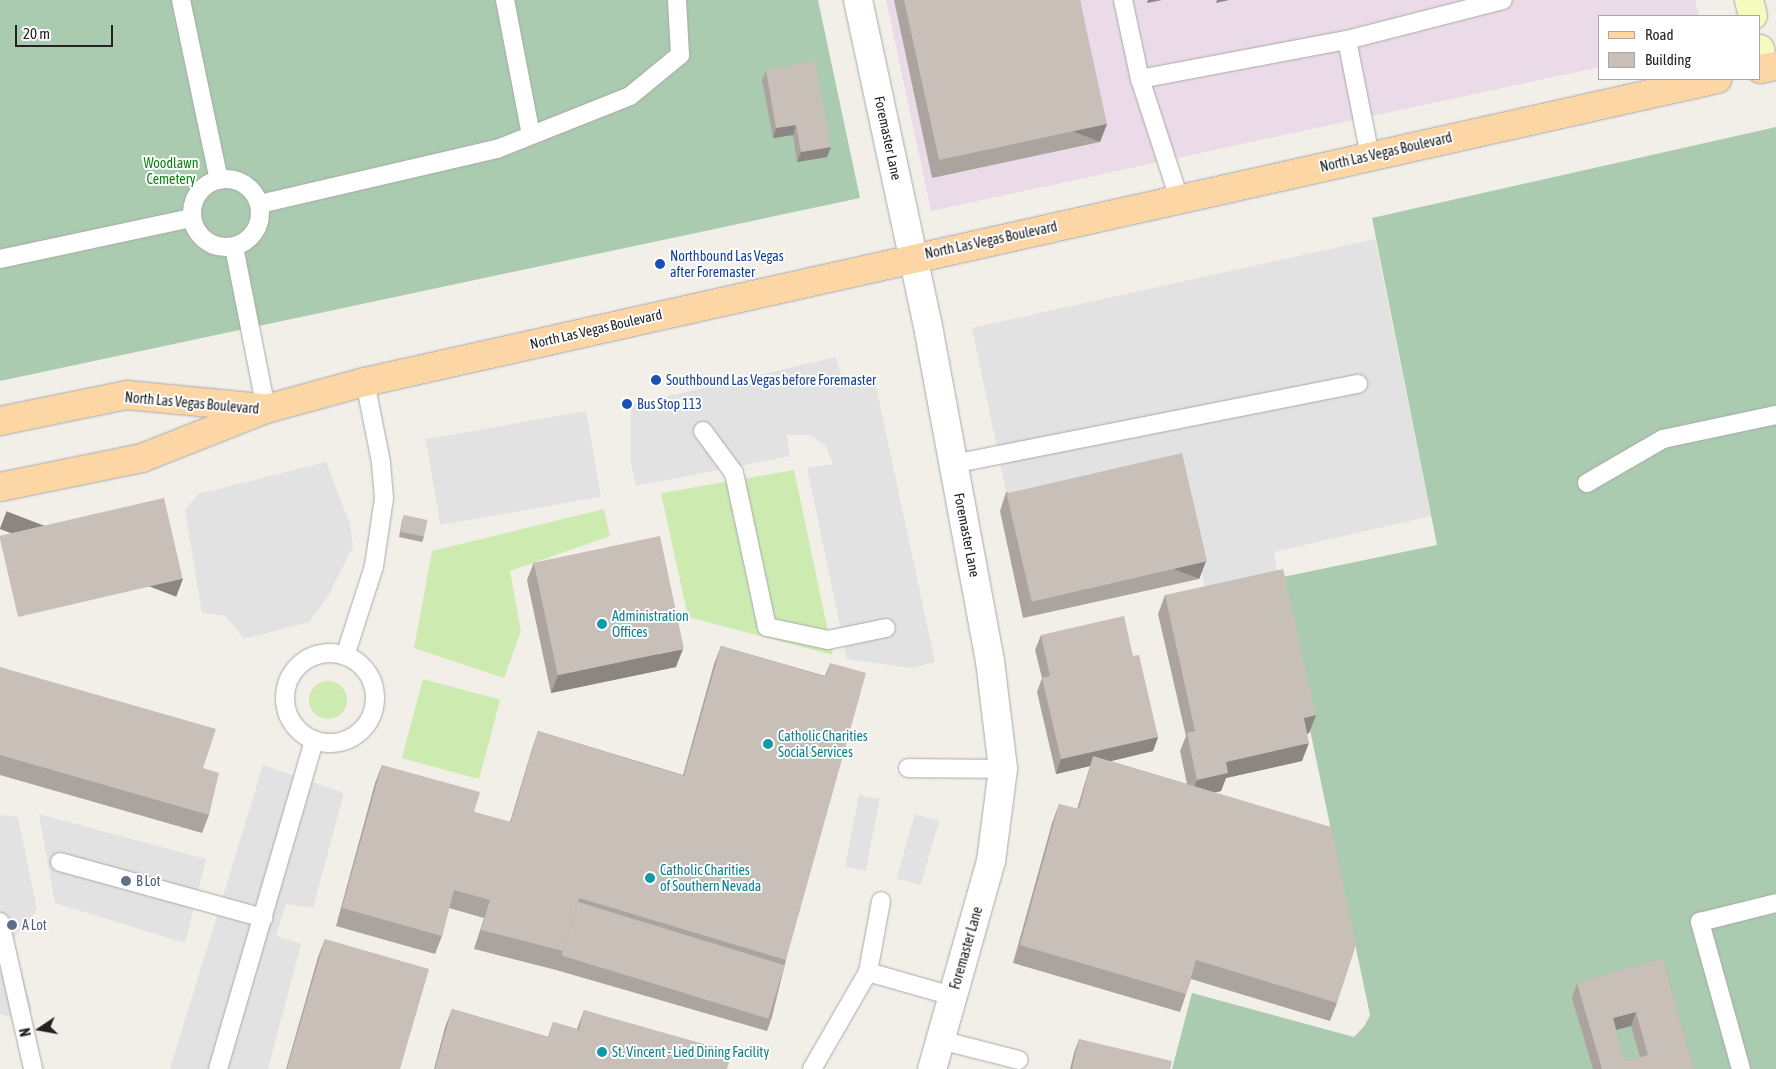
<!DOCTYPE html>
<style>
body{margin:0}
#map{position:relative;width:1776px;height:1069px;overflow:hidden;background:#f2efe9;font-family:"Asap Condensed",sans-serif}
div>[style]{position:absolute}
.industrial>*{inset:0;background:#ebdbe8}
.grass>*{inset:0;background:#cdebb0;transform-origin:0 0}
.round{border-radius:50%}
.cemetery>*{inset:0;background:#aacbaf}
.parking>*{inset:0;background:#e2e2e2;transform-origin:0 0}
.roads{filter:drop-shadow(0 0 1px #a9a9a9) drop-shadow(0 0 1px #a9a9a9)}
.lane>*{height:18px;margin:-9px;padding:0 9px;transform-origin:9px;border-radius:9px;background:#fff}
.lane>.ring{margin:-9px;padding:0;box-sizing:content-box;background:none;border:18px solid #fff;border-radius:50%}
.street>*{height:28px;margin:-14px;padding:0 14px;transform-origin:14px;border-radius:14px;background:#fff}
.secondary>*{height:28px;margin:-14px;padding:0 14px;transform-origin:14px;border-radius:14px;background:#f7fabf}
.primary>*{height:28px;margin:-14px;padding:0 14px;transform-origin:14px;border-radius:14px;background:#fcd6a4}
.wall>*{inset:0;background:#aba49e}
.shaded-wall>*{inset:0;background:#8b8681;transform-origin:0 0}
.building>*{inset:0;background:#c7bfb8;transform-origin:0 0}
.dots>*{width:14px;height:14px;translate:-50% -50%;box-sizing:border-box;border:2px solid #fff;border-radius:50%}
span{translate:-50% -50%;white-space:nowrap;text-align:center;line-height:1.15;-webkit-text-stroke:4px #fff;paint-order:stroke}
.street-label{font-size:14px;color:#222}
.park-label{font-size:14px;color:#0c8416}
.transit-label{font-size:14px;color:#164399}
.left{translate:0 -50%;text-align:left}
.culture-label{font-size:14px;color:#0d838f}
.service-label{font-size:14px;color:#4e5e75}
.legend{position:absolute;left:1598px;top:15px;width:162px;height:65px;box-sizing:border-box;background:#fff;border:1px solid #a7a7a7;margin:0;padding:6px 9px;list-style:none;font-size:15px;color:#222}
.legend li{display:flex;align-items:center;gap:10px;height:25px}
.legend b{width:25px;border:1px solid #a7a7a7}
.north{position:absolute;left:15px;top:1004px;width:50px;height:50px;-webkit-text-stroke:4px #fff;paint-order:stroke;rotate:258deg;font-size:14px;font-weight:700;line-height:20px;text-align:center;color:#222}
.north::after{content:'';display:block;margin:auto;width:18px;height:22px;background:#222;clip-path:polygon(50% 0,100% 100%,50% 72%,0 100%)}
.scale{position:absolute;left:15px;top:25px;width:98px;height:22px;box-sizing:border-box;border:2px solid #222;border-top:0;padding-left:6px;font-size:15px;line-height:18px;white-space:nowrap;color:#222;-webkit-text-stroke:4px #fff;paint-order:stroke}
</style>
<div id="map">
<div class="industrial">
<i style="clip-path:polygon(886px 0,1695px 0,1699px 16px,1600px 16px,1600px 67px,931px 211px)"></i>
</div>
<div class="grass">
<i style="clip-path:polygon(794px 470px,833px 655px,688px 617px,661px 493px)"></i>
<i style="clip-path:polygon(604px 509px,610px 536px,510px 571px,521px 631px,504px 678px,414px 648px,432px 551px)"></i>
<i style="left:423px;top:679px;width:80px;height:82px;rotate:15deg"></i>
<i class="round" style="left:309px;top:681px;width:38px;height:38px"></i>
</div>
<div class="cemetery">
<i style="clip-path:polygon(0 0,818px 0,860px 198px,0 381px)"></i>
<i style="clip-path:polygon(1776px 127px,1776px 1069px,1172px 1069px,1192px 993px,1354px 1037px,1365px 1025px,1370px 1015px,1278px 578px,1437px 545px,1372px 218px)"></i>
</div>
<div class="parking">
<i style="clip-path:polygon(1375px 239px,1431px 516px,1274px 552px,1278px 578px,1206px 594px,1179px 464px,1008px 501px,972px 328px)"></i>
<i style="clip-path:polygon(836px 357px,843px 384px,874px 377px,935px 662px,912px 668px,847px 659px,807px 468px,833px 464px,826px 446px,810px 435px,787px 435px,790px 456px,636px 486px,631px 464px,631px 405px)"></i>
<i style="left:586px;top:411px;width:87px;height:163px;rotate:80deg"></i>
<i style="clip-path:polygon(326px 462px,350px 524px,353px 547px,327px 598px,309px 622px,244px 639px,226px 616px,202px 613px,185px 510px,198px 494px)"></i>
<i style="clip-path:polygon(263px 765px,344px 793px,313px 908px,286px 904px,276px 936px,301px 944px,268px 1069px,170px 1069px)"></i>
<i style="left:859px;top:795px;width:21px;height:73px;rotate:11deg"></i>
<i style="clip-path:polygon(39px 814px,206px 859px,185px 943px,55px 903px)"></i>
<i style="left:915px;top:814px;width:25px;height:67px;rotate:16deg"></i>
<i style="clip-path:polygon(0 815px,18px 817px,37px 910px,12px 940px,32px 1009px,11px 1017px,0 1014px)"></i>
</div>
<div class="roads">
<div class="lane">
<i style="left:181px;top:0;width:184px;rotate:78.1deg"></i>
<i style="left:505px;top:0;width:137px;rotate:79.1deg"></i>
<i style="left:1123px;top:0;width:81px;rotate:77.9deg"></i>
<i style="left:1140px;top:79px;width:125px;rotate:71.9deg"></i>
<i style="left:1347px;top:40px;width:161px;rotate:-14.4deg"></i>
<i style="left:1140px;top:79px;width:211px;rotate:-10.7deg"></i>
<i style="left:1347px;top:40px;width:118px;rotate:78.8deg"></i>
<i class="ring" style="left:192px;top:179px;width:50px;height:50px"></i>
<i style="left:260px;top:204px;width:243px;rotate:-13.1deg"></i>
<i style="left:497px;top:149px;width:143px;rotate:-21.7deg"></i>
<i style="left:630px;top:96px;width:65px;rotate:-39.4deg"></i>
<i style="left:680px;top:55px;width:55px;rotate:-93.1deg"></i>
<i style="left:234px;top:247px;width:165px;rotate:78.8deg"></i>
<i style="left:0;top:259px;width:196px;rotate:-12.1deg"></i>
<i style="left:703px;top:431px;width:52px;rotate:53.6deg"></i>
<i style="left:734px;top:473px;width:157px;rotate:77.9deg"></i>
<i style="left:767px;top:627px;width:62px;rotate:12deg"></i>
<i style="left:828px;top:640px;width:59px;rotate:-11.7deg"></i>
<i style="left:953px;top:464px;width:413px;rotate:-11.2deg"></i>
<i style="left:1587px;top:483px;width:88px;rotate:-30.1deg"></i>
<i style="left:1663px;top:439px;width:116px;rotate:-12deg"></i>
<i class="ring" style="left:285px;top:653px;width:72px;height:72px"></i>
<i style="left:345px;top:656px;width:95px;rotate:-72.1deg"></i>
<i style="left:374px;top:566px;width:69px;rotate:-81.6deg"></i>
<i style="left:384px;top:498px;width:36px;rotate:-95deg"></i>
<i style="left:381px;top:462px;width:82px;rotate:-101.3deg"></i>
<i style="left:908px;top:768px;width:95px;rotate:0.6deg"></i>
<i style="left:60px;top:862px;width:211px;rotate:15.4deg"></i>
<i style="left:0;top:922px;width:151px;rotate:77.3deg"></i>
<i style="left:868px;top:972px;width:72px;rotate:-79.6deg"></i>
<i style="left:940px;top:1040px;width:81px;rotate:14.2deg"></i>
<i style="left:218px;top:1069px;width:342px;rotate:-73.7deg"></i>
<i style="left:812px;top:1069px;width:112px;rotate:-60deg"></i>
<i style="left:868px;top:972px;width:87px;rotate:15.9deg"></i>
<i style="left:1741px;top:1069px;width:153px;rotate:-105.6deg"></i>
<i style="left:1700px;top:922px;width:78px;rotate:-14deg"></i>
</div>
<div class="street">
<i style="left:858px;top:0;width:340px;rotate:77.9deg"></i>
<i style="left:929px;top:332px;width:335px;rotate:79.5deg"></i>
<i style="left:990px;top:661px;width:109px;rotate:83.1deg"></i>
<i style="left:1003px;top:769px;width:93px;rotate:97.4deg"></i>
<i style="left:991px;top:861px;width:216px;rotate:105.8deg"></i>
</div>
<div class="secondary">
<i style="left:1749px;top:0;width:16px;rotate:76deg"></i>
<i style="left:1760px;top:49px;width:19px;rotate:78deg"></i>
</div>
<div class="primary">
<i style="left:1760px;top:69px;width:16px;rotate:-11deg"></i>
<i style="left:0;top:421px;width:130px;rotate:-11.6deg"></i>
<i style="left:127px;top:395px;width:137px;rotate:5.5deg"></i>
<i style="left:0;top:487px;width:145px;rotate:-11.5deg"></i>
<i style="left:142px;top:458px;width:133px;rotate:-21.6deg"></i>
<i style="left:266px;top:409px;width:103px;rotate:-15.3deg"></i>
<i style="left:365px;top:382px;width:1386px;rotate:-12.63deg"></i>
</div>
</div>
<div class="wall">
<i style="clip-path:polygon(894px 0,1080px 0,1100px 142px,932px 178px)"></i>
<i style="clip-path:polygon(766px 70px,831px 147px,827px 157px,797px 162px,793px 135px,773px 138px,762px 80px)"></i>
<i style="clip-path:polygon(1006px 492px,1206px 561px,1199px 579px,1023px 618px,1000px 511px)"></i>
<i style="clip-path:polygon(404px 515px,424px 537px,422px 542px,399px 537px,402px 521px)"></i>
<i style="clip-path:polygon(534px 562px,676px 667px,551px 693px,527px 580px)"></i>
<i style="clip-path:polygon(1165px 595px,1316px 715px,1309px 733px,1307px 734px,1302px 761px,1226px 778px,1221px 791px,1216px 792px,1337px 1003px,1330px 1021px,1191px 979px,1180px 1012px,1013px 963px,1052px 823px,1059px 804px,1077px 809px,1090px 766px,1056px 774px,1037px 692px,1042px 678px,1035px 650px,1041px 635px,1133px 656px,1158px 737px,1153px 751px,1110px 761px,1187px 784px,1180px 751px,1186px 736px,1158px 614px)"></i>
<i style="clip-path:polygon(721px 646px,825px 676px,830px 663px,786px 960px,772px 1017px,767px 1031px,556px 970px,474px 949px,484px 918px,449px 908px,442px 936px,435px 954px,336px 926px,375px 783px,382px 765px,474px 812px,510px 822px,532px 749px,538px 731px,683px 775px,714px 664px)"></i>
<i style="clip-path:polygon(0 667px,203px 768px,209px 815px,202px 833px,0 775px)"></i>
<i style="clip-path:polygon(325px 939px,400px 1069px,286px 1069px,318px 957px)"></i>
<i style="clip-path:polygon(evenodd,1663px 958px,1694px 1069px,1593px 1069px,1572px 998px,1577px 983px,1663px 958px,1631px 1026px,1640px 1057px,1625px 1061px,1616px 1030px,1631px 1026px)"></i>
<i style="clip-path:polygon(452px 1009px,548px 1037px,553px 1022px,577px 1029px,584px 1010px,727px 1069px,434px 1069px,445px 1027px)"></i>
<i style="clip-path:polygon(1079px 1039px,1170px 1069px,1070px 1069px,1074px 1053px)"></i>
</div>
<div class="shaded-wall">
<i style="clip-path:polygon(1148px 0,1162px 0,1147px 3px)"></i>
<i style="clip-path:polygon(1217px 0,1229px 0,1216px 3px)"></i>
<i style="left:1107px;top:124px;width:19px;height:172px;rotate:111deg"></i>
<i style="clip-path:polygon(796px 125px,793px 135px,773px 138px,776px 128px)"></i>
<i style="clip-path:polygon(831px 147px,827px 157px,797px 162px,801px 152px)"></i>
<i style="left:1206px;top:561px;width:19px;height:180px;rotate:111deg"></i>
<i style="left:183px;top:579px;width:19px;height:189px;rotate:111deg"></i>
<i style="clip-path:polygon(683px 649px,676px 667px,551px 693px,558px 675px)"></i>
<i style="clip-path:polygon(1316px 715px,1309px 733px,1297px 736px,1304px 718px)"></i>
<i style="clip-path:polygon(1158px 737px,1153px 751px,1091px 766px,1093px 756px,1090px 766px,1056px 774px,1061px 759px)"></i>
<i style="clip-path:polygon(1309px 743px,1302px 761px,1226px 778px,1221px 791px,1190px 798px,1197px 780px,1226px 762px)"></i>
<i style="clip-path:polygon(1636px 1012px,1631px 1026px,1608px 1032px,1613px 1018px)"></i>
</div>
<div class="building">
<i style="clip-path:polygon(904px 0,1080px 0,1107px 124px,939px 160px)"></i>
<i style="clip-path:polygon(815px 61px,831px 147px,801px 152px,796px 125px,776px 128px,766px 70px)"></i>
<i style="left:1182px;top:453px;width:111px;height:180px;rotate:77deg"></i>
<i style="left:164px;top:498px;width:83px;height:169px;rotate:77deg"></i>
<i style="left:404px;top:515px;width:24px;height:17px;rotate:12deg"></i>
<i style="left:660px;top:536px;width:115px;height:129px;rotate:78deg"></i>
<i style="clip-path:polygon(1283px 569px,1316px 715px,1304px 718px,1309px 743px,1226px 762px,1228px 773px,1197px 780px,1187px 733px,1195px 731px,1165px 595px)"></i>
<i style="clip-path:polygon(1124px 616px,1133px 656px,1139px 655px,1158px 737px,1061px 759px,1042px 678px,1050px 676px,1041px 635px)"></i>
<i style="clip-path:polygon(721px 646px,826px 677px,830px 663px,866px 673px,786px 960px,579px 898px,563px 951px,481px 930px,490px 900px,454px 890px,442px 936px,342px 908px,382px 765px,480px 792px,474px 812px,511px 822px,538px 731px,684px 776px)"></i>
<i style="clip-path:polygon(0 667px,216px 729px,203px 768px,219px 773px,209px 815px,0 755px)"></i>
<i style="clip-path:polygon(1093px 756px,1331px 827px,1356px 945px,1337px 1003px,1196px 960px,1186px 994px,1020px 945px,1059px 804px,1079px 809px)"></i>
<i style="left:578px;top:902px;width:216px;height:56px;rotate:17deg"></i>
<i style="clip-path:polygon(325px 939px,429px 969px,400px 1069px,287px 1069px)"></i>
<i style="clip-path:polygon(evenodd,1663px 958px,1694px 1069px,1602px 1069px,1577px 983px,1663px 958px,1636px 1012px,1648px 1055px,1625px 1061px,1613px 1018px,1636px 1012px)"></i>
<i style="clip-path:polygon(452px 1009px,549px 1037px,553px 1022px,579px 1030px,584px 1010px,732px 1052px,727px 1069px,435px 1069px)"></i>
<i style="clip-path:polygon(1079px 1039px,1172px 1061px,1170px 1069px,1072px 1069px)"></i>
</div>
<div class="dots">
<i style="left:660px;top:264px;background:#1a4fb4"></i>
<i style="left:656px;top:380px;background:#1a4fb4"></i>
<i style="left:627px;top:404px;background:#1a4fb4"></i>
<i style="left:602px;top:624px;background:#0f9aa8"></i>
<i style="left:768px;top:744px;background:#0f9aa8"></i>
<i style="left:650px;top:878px;background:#0f9aa8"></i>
<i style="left:126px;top:881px;background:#5c6f8a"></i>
<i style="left:12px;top:925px;background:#5c6f8a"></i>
<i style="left:602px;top:1052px;background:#0f9aa8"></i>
</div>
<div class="street-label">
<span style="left:888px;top:138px;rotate:78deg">Foremaster Lane</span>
<span style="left:1386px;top:152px;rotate:-13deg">North Las Vegas Boulevard</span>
<span style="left:991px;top:240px;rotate:-12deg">North Las Vegas Boulevard</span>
<span style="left:596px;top:329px;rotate:-13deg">North Las Vegas Boulevard</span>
<span style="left:192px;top:403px;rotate:5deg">North Las Vegas Boulevard</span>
<span style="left:967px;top:535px;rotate:79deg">Foremaster Lane</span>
<span style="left:966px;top:948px;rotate:-74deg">Foremaster Lane</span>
</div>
<div class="park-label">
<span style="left:171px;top:171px">Woodlawn<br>Cemetery</span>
</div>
<div class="transit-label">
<span class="left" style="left:670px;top:264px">Northbound Las Vegas<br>after Foremaster</span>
<span class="left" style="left:666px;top:380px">Southbound Las Vegas before Foremaster</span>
<span class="left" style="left:637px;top:404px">Bus Stop 113</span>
</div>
<div class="culture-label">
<span class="left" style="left:612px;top:624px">Administration<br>Offices</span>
<span class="left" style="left:778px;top:744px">Catholic Charities<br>Social Services</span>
<span class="left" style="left:660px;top:878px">Catholic Charities<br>of Southern Nevada</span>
<span class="left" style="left:612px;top:1052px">St. Vincent - Lied Dining Facility</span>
</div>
<div class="service-label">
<span class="left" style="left:136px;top:881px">B Lot</span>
<span class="left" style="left:22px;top:925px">A Lot</span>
</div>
<ul class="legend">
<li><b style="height:6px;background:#fcd6a4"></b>Road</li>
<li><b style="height:14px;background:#c7bfb8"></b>Building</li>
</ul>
<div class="north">N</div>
<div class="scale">20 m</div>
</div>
